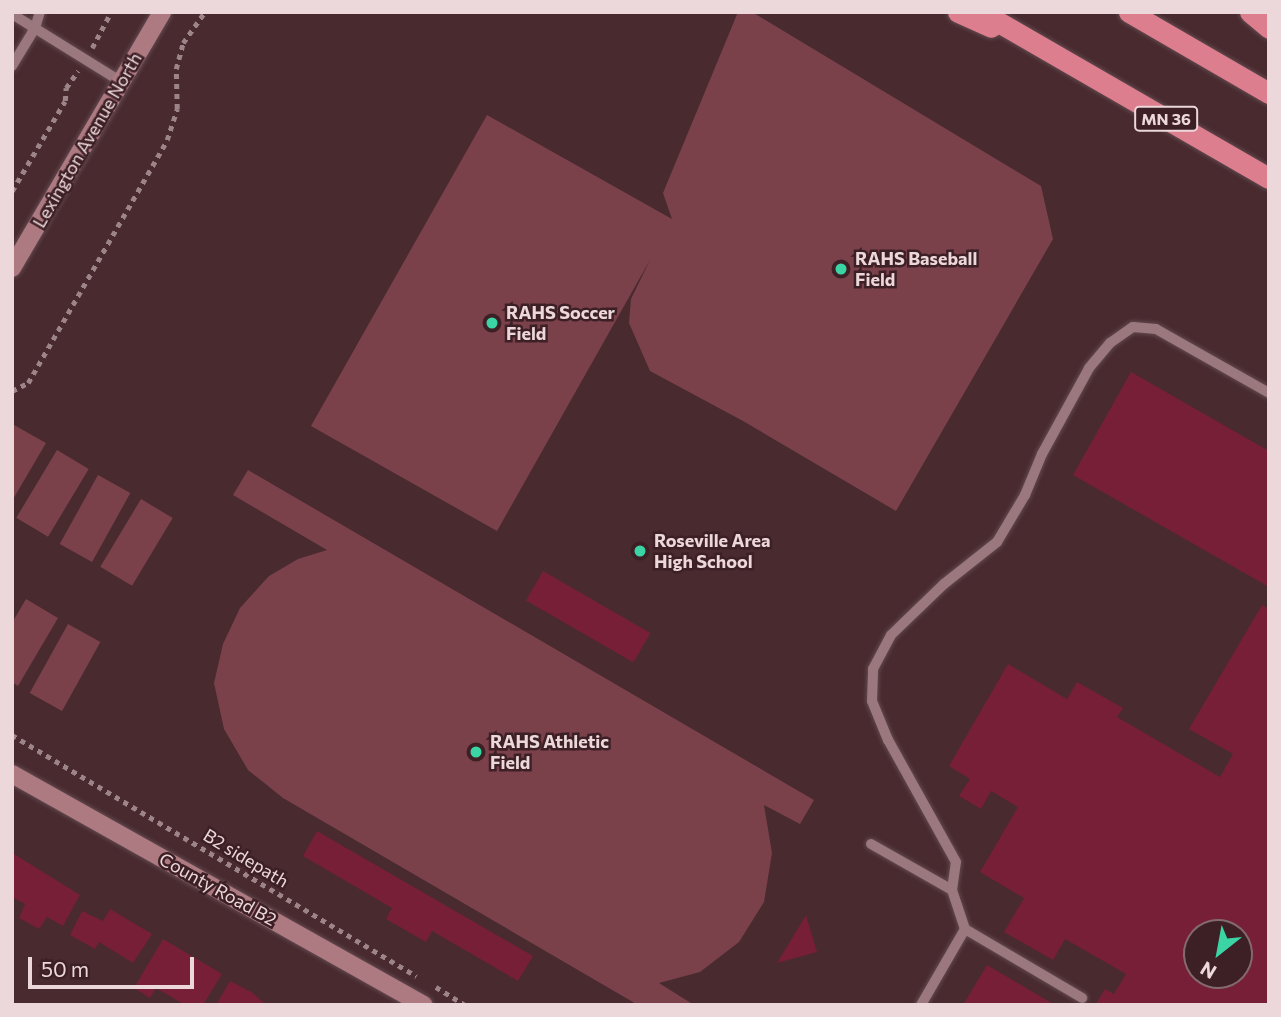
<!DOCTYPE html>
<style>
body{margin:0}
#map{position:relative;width:1281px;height:1017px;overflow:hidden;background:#482a2f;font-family:Commissioner,sans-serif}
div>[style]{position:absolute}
.green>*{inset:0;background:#7b414b;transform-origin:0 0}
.building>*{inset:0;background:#771f36;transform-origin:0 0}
.path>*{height:4.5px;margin-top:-2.25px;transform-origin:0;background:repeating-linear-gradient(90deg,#9d8488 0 5px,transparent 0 10px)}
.roads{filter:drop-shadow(0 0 2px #62494e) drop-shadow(0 0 2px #62494e)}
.lane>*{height:10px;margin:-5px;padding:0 5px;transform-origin:5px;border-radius:5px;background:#9b787d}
.secondary>*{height:18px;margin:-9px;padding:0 9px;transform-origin:9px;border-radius:9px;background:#ae7a82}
.highway>*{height:21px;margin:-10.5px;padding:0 10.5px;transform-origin:10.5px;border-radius:10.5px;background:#dc7e8e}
.dots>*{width:19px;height:19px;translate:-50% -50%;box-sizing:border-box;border:4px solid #3d2025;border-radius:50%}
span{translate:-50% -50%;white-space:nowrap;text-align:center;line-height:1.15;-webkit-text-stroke:5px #3d2025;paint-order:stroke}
.shield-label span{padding:2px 5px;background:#3d2025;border:2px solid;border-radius:5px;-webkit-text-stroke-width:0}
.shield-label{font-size:16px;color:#ecd8db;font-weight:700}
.street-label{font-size:18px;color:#ecd8db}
.poi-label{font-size:18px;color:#ecd8db;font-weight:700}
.left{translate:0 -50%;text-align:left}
.frame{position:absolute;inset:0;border:14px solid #ecd8db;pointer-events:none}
.north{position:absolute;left:1183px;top:919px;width:70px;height:70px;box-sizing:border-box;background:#3d2025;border:2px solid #836a6e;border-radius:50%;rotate:211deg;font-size:19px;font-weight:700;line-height:28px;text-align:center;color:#ecd8db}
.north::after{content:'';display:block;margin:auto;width:24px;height:32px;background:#3bd4a4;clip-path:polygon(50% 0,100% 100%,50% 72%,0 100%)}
.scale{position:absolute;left:28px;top:957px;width:166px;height:32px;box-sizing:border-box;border:4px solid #ecd8db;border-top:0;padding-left:9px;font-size:21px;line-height:24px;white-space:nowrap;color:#ecd8db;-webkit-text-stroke:5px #3d2025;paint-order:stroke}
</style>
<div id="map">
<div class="green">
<i style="clip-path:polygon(738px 12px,752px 12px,1041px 186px,1053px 239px,896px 511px,743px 421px,650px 371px,629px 323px,631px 299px,650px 260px,497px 531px,311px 426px,487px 115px,672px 219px,663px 193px)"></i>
<i style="clip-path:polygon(14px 425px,46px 443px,12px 501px,12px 429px)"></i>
<i style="left:57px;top:450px;width:37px;height:79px;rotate:31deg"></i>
<i style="clip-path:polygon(248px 470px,814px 800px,800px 824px,764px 805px,772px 853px,764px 902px,739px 942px,700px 972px,659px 983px,694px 1005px,638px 1005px,283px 798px,248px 770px,224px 729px,214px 683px,223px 644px,240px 608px,269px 576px,298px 559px,327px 550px,233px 495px)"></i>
<i style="left:98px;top:475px;width:37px;height:79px;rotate:29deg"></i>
<i style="left:141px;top:499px;width:37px;height:79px;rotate:31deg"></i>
<i style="clip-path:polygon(26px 599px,58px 618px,18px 686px,12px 682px,12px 623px)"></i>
<i style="left:68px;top:624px;width:37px;height:79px;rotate:29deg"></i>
</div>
<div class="building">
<i style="clip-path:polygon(1131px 372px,1269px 451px,1269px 587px,1073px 475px)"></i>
<i style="left:543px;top:571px;width:124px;height:34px;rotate:30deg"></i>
<i style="clip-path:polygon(evenodd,1262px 605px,1269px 609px,1269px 1005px,1095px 1005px,1105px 989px,1114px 994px,1126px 974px,1065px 939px,1053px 960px,1004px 932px,1024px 898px,980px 872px,1018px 807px,991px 791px,981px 809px,959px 796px,970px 779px,949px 766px,1008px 664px,1067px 699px,1077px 682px,1123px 708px,1117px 717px,1220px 777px,1233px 754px,1189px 729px,1262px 605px,1197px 933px,1239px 933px,1239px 975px,1197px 975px,1197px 933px)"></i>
<i style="clip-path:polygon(317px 831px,533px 956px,518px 981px,432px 931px,426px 942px,386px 919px,392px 908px,303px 856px)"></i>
<i style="clip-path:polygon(14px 854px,80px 895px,63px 926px,47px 917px,39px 929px,19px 918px,25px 904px,12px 897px)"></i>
<i style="clip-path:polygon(110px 909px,152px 934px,133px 963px,99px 942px,95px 949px,70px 935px,82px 911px,103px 921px)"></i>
<i style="clip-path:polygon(806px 915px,817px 952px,777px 963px)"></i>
<i style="clip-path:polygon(163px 939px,222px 974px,203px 1005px,185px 1005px,156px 988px,150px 998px,134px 988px)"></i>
<i style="clip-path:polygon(987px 965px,1055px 1005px,963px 1005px)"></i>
<i style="clip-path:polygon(230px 981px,253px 993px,266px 1005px,216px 1005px)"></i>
</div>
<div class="path">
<i style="left:92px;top:48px;width:41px;rotate:-62.2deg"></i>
<i style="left:12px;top:191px;width:104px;rotate:-59.5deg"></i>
<i style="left:65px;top:101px;width:13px;rotate:-86deg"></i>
<i style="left:66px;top:88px;width:21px;rotate:-55deg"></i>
<i style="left:12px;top:391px;width:18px;rotate:-27deg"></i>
<i style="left:28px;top:383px;width:280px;rotate:-60.2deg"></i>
<i style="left:167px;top:140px;width:33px;rotate:-72deg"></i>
<i style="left:177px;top:109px;width:40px;rotate:-91.4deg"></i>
<i style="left:176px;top:69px;width:27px;rotate:-75deg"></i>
<i style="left:183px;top:43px;width:38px;rotate:-55deg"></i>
<i style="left:12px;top:735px;width:471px;rotate:30.8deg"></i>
<i style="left:436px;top:987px;width:34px;rotate:32deg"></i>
</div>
<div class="roads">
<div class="lane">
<i style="left:12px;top:14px;width:127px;rotate:31.8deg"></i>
<i style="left:12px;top:66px;width:44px;rotate:-58.8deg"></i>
<i style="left:35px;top:28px;width:17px;rotate:-73deg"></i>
<i style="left:871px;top:844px;width:93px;rotate:29.6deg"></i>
<i style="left:952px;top:890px;width:41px;rotate:71.6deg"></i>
<i style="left:965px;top:929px;width:88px;rotate:120.1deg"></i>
<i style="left:952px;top:890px;width:28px;rotate:-82deg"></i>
<i style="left:956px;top:862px;width:140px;rotate:-119.1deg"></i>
<i style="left:888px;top:740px;width:42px;rotate:-112.3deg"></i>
<i style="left:872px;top:701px;width:32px;rotate:-88deg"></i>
<i style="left:873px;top:669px;width:38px;rotate:-62deg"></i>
<i style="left:891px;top:635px;width:74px;rotate:-43.9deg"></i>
<i style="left:944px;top:584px;width:68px;rotate:-38.4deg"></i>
<i style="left:997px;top:542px;width:55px;rotate:-59.2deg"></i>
<i style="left:1025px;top:495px;width:44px;rotate:-67.5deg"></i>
<i style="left:1042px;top:454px;width:98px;rotate:-61.3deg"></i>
<i style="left:1089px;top:368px;width:33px;rotate:-50deg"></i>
<i style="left:1110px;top:343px;width:28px;rotate:-35deg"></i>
<i style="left:1133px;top:327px;width:23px;rotate:5deg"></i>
<i style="left:1156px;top:329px;width:130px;rotate:29.5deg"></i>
<i style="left:965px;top:929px;width:136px;rotate:30.5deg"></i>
</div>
<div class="secondary">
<i style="left:12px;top:268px;width:297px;rotate:-59.6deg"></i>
<i style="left:12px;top:774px;width:472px;rotate:29.3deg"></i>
</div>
<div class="highway">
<i style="left:958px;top:12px;width:36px;rotate:24deg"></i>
<i style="left:981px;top:12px;width:332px;rotate:30deg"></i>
<i style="left:1129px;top:12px;width:162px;rotate:30.1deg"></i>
<i style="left:1250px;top:12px;width:25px;rotate:40deg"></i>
</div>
</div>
<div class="dots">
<i style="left:841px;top:269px;background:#3bd4a4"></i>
<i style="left:492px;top:323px;background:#3bd4a4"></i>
<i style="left:640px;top:551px;background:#3bd4a4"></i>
<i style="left:476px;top:752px;background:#3bd4a4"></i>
</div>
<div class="shield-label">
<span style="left:1166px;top:119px">MN 36</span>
</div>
<div class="street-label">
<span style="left:87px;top:140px;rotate:-60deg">Lexington Avenue North</span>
<span style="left:246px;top:858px;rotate:31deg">B2 sidepath</span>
<span style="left:218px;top:889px;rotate:29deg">County Road B2</span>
</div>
<div class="poi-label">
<span class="left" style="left:855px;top:269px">RAHS Baseball<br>Field</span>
<span class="left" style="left:506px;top:323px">RAHS Soccer<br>Field</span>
<span class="left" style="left:654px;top:551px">Roseville Area<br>High School</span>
<span class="left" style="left:490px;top:752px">RAHS Athletic<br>Field</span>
</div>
<div class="frame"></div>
<div class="north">N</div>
<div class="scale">50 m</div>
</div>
